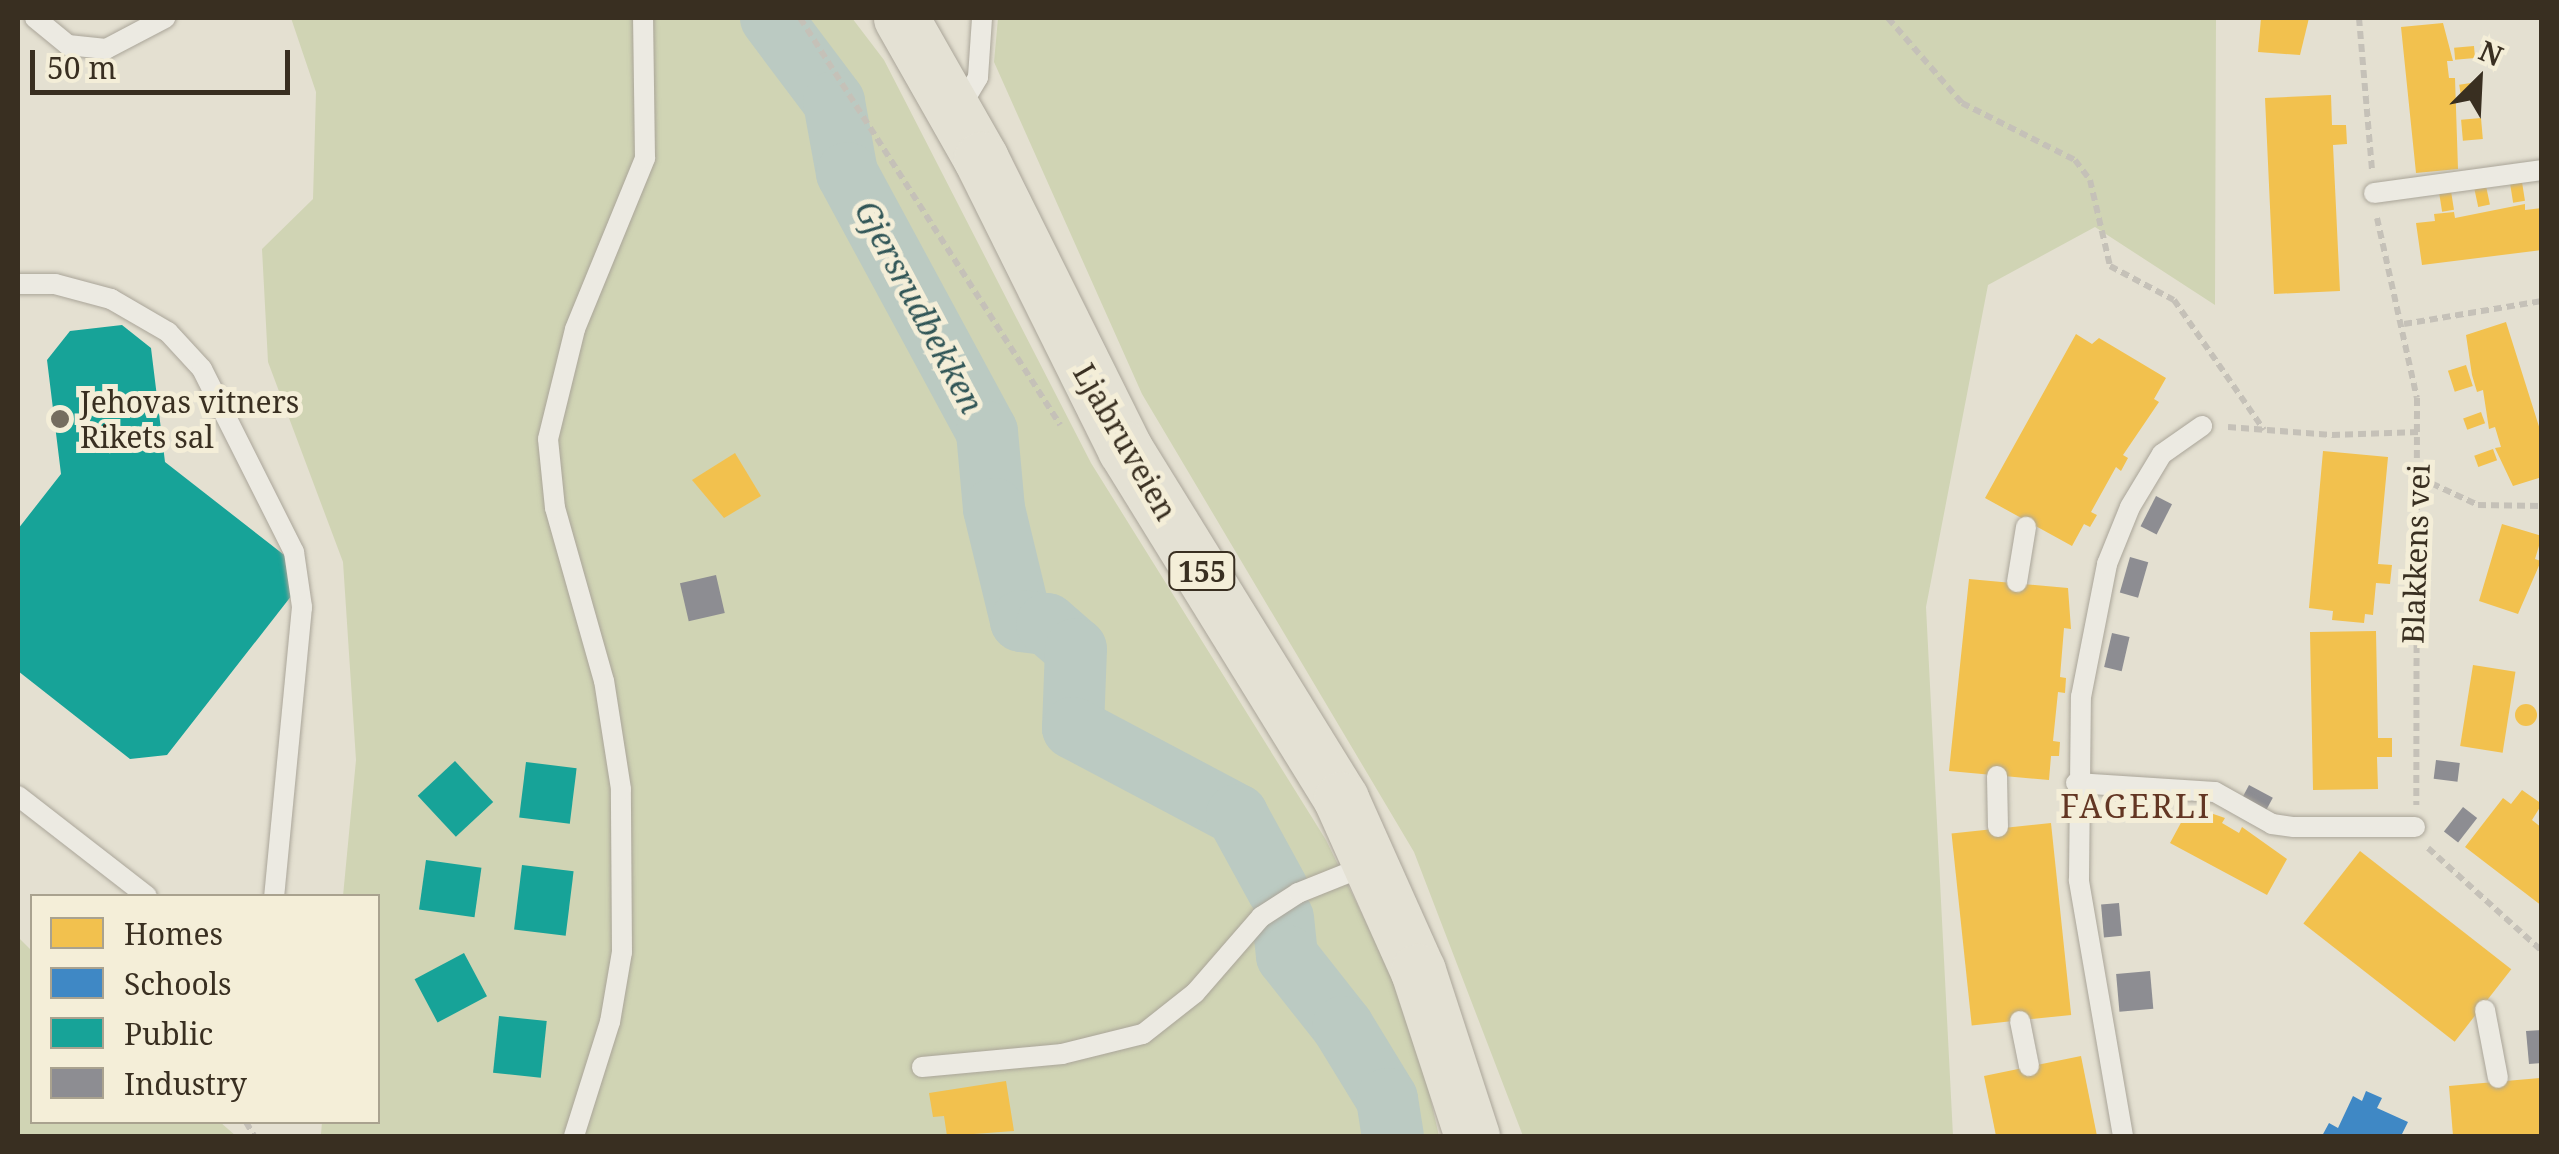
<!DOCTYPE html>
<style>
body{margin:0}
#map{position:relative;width:2559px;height:1154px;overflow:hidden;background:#e4e0d1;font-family:"Noto Serif",serif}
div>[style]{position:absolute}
.green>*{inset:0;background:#d0d4b4}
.homes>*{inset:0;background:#f2c14e;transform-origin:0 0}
.round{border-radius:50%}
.schools>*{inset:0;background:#3f88c5}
.public>*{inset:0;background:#17a398;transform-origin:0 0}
.industry>*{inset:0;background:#8d8d92;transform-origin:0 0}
.river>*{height:62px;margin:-31px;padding:0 31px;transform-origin:31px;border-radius:31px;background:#bbcac2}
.path>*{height:6px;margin-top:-3px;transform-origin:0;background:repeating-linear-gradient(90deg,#c5c1b8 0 8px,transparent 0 13px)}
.roads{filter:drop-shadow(0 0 2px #aaa599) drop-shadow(0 0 2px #aaa599)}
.lane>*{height:20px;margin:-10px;padding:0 10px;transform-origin:10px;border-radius:10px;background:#eceae2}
.primary>*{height:55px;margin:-27.5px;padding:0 27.5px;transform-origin:27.5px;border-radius:27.5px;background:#e4e1d4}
.dots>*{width:28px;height:28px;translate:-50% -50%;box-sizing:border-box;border:5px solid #f4eed8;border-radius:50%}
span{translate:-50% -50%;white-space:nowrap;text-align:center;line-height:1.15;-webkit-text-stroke:10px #f4eed8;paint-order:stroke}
.shield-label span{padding:2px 8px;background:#f4eed8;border:2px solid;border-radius:8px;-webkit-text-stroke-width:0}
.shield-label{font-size:28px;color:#392f21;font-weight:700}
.poi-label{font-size:30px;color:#392f21}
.left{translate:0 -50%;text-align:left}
.street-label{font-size:30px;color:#392f21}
.water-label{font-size:32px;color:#315657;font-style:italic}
.neighbourhood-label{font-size:32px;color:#633623;letter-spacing:2.5px}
.frame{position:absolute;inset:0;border:20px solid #392f21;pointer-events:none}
.legend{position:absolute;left:30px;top:894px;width:350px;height:230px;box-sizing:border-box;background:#f4eed8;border:2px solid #a9a28f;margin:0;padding:12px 18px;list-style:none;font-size:30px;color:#392f21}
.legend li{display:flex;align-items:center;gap:20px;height:50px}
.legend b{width:50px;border:2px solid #a9a28f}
.north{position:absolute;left:2429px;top:30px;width:100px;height:100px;-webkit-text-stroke:8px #f4eed8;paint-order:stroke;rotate:24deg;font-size:28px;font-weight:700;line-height:40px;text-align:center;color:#392f21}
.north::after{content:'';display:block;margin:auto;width:35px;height:45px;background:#392f21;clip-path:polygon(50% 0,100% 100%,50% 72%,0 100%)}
.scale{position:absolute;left:30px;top:50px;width:260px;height:45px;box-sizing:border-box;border:5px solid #392f21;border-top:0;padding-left:12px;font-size:30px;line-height:35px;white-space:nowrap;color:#392f21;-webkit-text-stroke:8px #f4eed8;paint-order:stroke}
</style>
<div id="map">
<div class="green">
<i style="clip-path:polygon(291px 18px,852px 18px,884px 60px,1091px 463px,1326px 840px,1412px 1017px,1439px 1136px,313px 1136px,321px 1134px,322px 1122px,378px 1122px,378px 896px,343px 896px,356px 760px,343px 562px,268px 362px,262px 249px,313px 199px,316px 92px)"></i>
<i style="clip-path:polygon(998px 18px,2216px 18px,2215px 305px,2095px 227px,1988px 285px,1926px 607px,1953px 1136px,1523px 1136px,1414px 852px,1142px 394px,994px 62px)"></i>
<i style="clip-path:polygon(18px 937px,32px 951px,32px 1122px,220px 1122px,236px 1136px,18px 1136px)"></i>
</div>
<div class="homes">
<i style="clip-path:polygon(2261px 18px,2309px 18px,2300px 55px,2258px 52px)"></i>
<i style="clip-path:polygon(2443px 23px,2453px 61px,2447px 61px,2449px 78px,2455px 78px,2458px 169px,2416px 173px,2401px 27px)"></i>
<i style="left:2474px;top:46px;width:12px;height:20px;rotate:85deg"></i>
<i style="left:2477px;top:82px;width:12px;height:18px;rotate:81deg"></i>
<i style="clip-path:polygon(2331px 95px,2332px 125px,2346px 125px,2347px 144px,2333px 145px,2340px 291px,2274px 294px,2265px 98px)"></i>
<i style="left:2481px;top:118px;width:21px;height:20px;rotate:85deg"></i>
<i style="left:2522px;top:182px;width:19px;height:12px;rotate:81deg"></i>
<i style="left:2486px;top:186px;width:19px;height:12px;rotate:78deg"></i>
<i style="left:2451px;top:191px;width:19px;height:12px;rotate:81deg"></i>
<i style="clip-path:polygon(2525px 204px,2525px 210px,2542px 208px,2542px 250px,2422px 265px,2416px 223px,2435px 221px,2434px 214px,2454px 212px,2455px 218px)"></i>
<i style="clip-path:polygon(2506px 322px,2542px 436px,2542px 477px,2513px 486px,2495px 448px,2501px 447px,2495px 427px,2489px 429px,2483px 390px,2477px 392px,2472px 375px,2466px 335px)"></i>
<i style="clip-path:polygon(2076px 334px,2092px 344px,2099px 338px,2166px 378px,2154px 399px,2159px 402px,2123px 455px,2128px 458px,2121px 471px,2116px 467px,2091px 512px,2097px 515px,2090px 527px,2084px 524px,2072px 546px,1985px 498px)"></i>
<i style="left:2466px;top:365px;width:22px;height:19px;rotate:72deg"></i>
<i style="left:2481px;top:412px;width:12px;height:19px;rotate:70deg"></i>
<i style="left:2493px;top:449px;width:12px;height:20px;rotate:70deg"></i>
<i style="clip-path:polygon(2323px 451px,2388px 457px,2378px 564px,2392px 565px,2390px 584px,2376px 583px,2373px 615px,2365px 614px,2364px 623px,2332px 620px,2333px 611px,2309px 608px)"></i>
<i style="clip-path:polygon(735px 453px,761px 496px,724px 518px,692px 480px)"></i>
<i style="clip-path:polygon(2502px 524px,2542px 536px,2535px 559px,2541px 561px,2518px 614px,2479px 601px)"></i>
<i style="clip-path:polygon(1969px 579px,2068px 588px,2071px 629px,2064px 628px,2060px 677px,2066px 678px,2065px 693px,2058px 692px,2053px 741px,2060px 742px,2059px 756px,2051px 756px,2049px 780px,1949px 771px)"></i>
<i style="clip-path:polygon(2376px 631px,2378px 738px,2392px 738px,2392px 757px,2377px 757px,2378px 789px,2313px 790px,2310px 632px)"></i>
<i style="left:2473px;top:665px;width:43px;height:82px;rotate:9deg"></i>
<i class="round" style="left:2515px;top:704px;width:22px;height:22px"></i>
<i style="clip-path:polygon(2522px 790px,2542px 804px,2532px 820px,2542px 828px,2542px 906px,2465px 847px,2503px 798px,2511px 804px)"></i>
<i style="clip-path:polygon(2190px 806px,2225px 818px,2222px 823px,2239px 833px,2242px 827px,2287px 859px,2267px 895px,2170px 843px)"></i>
<i style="left:2051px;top:823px;width:193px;height:100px;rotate:84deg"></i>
<i style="left:2360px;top:851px;width:192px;height:92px;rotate:38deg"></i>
<i style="clip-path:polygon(2081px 1056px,2097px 1136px,1996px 1136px,1984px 1076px)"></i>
<i style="clip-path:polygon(2540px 1078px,2542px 1136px,2453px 1136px,2449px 1086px)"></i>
<i style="clip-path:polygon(1006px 1081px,1014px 1131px,947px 1136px,944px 1116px,933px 1117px,929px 1093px)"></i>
</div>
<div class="schools">
<i style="clip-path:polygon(2366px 1091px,2382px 1098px,2377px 1108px,2408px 1122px,2401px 1136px,2322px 1136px,2329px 1123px,2338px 1128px,2353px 1096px,2362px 1101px)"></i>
</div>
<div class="public">
<i style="clip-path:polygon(122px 325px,151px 348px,165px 462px,288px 558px,292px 595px,167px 755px,130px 759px,18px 671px,18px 529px,61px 474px,47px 360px,70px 331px)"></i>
<i style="left:455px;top:761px;width:56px;height:51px;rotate:47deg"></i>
<i style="left:526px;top:762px;width:51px;height:56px;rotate:7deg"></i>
<i style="left:426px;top:860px;width:56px;height:50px;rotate:8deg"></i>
<i style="left:522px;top:865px;width:52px;height:65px;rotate:7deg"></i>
<i style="left:464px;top:953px;width:49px;height:56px;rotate:62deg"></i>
<i style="left:499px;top:1016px;width:48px;height:57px;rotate:6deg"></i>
</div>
<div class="industry">
<i style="left:2156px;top:496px;width:18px;height:34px;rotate:27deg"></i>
<i style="left:2130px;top:557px;width:19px;height:37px;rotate:16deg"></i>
<i style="left:716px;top:575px;width:39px;height:37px;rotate:77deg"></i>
<i style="left:2112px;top:633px;width:18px;height:35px;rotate:13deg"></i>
<i style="left:2436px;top:760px;width:24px;height:19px;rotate:7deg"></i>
<i style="left:2249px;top:785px;width:27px;height:18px;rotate:28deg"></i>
<i style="left:2463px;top:807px;width:18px;height:31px;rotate:38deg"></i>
<i style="left:2119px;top:903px;width:33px;height:18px;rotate:85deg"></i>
<i style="left:2150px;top:971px;width:38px;height:34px;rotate:85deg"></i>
<i style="clip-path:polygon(2542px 1030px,2542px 1063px,2529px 1064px,2526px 1031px)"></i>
</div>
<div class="river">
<i style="left:771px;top:18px;width:105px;rotate:53.1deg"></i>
<i style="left:834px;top:102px;width:72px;rotate:79.6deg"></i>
<i style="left:847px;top:173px;width:294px;rotate:61.6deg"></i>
<i style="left:987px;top:432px;width:77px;rotate:84.8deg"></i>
<i style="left:994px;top:509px;width:115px;rotate:76.4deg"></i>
<i style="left:1021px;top:621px;width:26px;rotate:7deg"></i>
<i style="left:1047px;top:624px;width:38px;rotate:41deg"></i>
<i style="left:1076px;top:649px;width:79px;rotate:92.2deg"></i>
<i style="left:1073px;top:728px;width:186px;rotate:27.9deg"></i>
<i style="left:1237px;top:815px;width:85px;rotate:61.3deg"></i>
<i style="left:1283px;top:918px;width:38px;rotate:84deg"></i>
<i style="left:1287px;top:956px;width:90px;rotate:51.7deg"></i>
<i style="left:1343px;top:1027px;width:84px;rotate:58.6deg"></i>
<i style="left:1387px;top:1099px;width:37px;rotate:81deg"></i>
</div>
<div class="path">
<i style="left:800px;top:18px;width:483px;rotate:57.4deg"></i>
<i style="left:1888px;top:18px;width:113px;rotate:49deg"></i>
<i style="left:1962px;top:103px;width:127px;rotate:26.8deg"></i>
<i style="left:2075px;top:160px;width:25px;rotate:53deg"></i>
<i style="left:2090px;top:180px;width:88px;rotate:76.9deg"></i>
<i style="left:2110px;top:266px;width:72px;rotate:28deg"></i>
<i style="left:2174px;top:300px;width:158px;rotate:55.3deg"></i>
<i style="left:2359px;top:18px;width:154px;rotate:85.1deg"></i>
<i style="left:2377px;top:218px;width:184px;rotate:77.5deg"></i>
<i style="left:2417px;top:398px;width:407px;rotate:90.1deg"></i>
<i style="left:2404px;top:324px;width:140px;rotate:-9.5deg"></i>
<i style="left:2228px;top:427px;width:104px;rotate:4.4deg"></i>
<i style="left:2332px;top:435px;width:87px;rotate:-2deg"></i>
<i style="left:2420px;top:478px;width:64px;rotate:25deg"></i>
<i style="left:2478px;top:505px;width:64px;rotate:0.9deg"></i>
<i style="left:2428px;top:848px;width:154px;rotate:42.1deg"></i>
<i style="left:246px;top:1122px;width:16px;rotate:60deg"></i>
</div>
<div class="roads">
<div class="lane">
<i style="left:35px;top:18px;width:43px;rotate:39.3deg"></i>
<i style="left:68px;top:45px;width:38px;rotate:6deg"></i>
<i style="left:106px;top:49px;width:67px;rotate:-27.7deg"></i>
<i style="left:959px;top:109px;width:37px;rotate:-59deg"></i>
<i style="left:978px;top:77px;width:59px;rotate:-86.1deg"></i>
<i style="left:2374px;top:193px;width:170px;rotate:-7.8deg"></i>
<i style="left:18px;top:284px;width:37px"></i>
<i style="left:55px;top:284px;width:58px;rotate:15deg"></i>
<i style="left:111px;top:299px;width:66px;rotate:30.1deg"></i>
<i style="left:168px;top:332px;width:50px;rotate:47.4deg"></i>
<i style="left:202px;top:369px;width:205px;rotate:63.3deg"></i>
<i style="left:294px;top:552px;width:56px;rotate:81.7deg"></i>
<i style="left:302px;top:607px;width:290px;rotate:95.5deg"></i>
<i style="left:2017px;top:582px;width:56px;rotate:-80.7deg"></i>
<i style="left:1997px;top:776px;width:51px;rotate:88.9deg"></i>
<i style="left:2076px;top:783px;width:139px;rotate:3.7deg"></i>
<i style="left:2215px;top:792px;width:65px;rotate:29.3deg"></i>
<i style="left:2272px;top:824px;width:22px;rotate:8deg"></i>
<i style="left:2294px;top:827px;width:121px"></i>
<i style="left:18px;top:796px;width:163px;rotate:37.8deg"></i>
<i style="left:2485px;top:1010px;width:69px;rotate:79.2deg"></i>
<i style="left:2020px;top:1021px;width:46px;rotate:78.7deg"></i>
<i style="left:922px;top:1067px;width:141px;rotate:-5.3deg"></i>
<i style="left:1062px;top:1054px;width:83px;rotate:-13.9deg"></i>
<i style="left:1143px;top:1034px;width:66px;rotate:-38.3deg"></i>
<i style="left:1195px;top:993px;width:101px;rotate:-49deg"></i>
<i style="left:1261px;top:917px;width:44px;rotate:-33deg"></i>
<i style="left:1298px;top:893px;width:78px;rotate:-21.9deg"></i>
<i style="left:574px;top:1136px;width:120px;rotate:-72.5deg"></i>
<i style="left:610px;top:1022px;width:71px;rotate:-80.3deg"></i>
<i style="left:622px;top:952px;width:163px;rotate:-90.4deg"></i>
<i style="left:621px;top:789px;width:109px;rotate:-98.9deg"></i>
<i style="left:604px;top:681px;width:180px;rotate:-105.8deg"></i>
<i style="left:555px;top:508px;width:69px;rotate:-95.8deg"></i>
<i style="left:548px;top:439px;width:113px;rotate:-76.2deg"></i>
<i style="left:575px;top:329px;width:185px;rotate:-67.7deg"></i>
<i style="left:645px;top:158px;width:140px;rotate:-90.8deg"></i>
<i style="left:2123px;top:1136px;width:260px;rotate:-99.8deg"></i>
<i style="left:2079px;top:880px;width:183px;rotate:-89.4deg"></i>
<i style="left:2081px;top:697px;width:136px;rotate:-78.9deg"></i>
<i style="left:2107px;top:564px;width:61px;rotate:-68deg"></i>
<i style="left:2130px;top:507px;width:62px;rotate:-58.9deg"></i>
<i style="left:2162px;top:454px;width:49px;rotate:-35deg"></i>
</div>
<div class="primary">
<i style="left:901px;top:18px;width:162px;rotate:60.4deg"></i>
<i style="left:981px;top:159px;width:324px;rotate:63.6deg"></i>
<i style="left:1125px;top:449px;width:411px;rotate:58.3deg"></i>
<i style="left:1341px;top:799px;width:188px;rotate:65.9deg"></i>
<i style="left:1418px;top:971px;width:174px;rotate:71.9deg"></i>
</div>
</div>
<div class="dots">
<i style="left:60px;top:419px;background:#756d5f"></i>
</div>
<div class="shield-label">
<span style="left:1202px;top:571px">155</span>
</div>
<div class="poi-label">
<span class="left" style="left:80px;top:419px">Jehovas vitners<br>Rikets sal</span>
</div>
<div class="street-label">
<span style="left:1125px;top:442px;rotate:60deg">Ljabruveien</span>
<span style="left:2416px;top:554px;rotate:-88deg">Blakkens vei</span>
</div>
<div class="water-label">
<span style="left:919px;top:307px;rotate:62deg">Gjersrudbekken</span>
</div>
<div class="neighbourhood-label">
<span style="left:2136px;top:806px">FAGERLI</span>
</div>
<div class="frame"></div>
<ul class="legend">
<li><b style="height:28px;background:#f2c14e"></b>Homes</li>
<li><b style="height:28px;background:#3f88c5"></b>Schools</li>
<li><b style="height:28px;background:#17a398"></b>Public</li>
<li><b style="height:28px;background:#8d8d92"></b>Industry</li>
</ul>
<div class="north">N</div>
<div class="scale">50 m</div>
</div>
